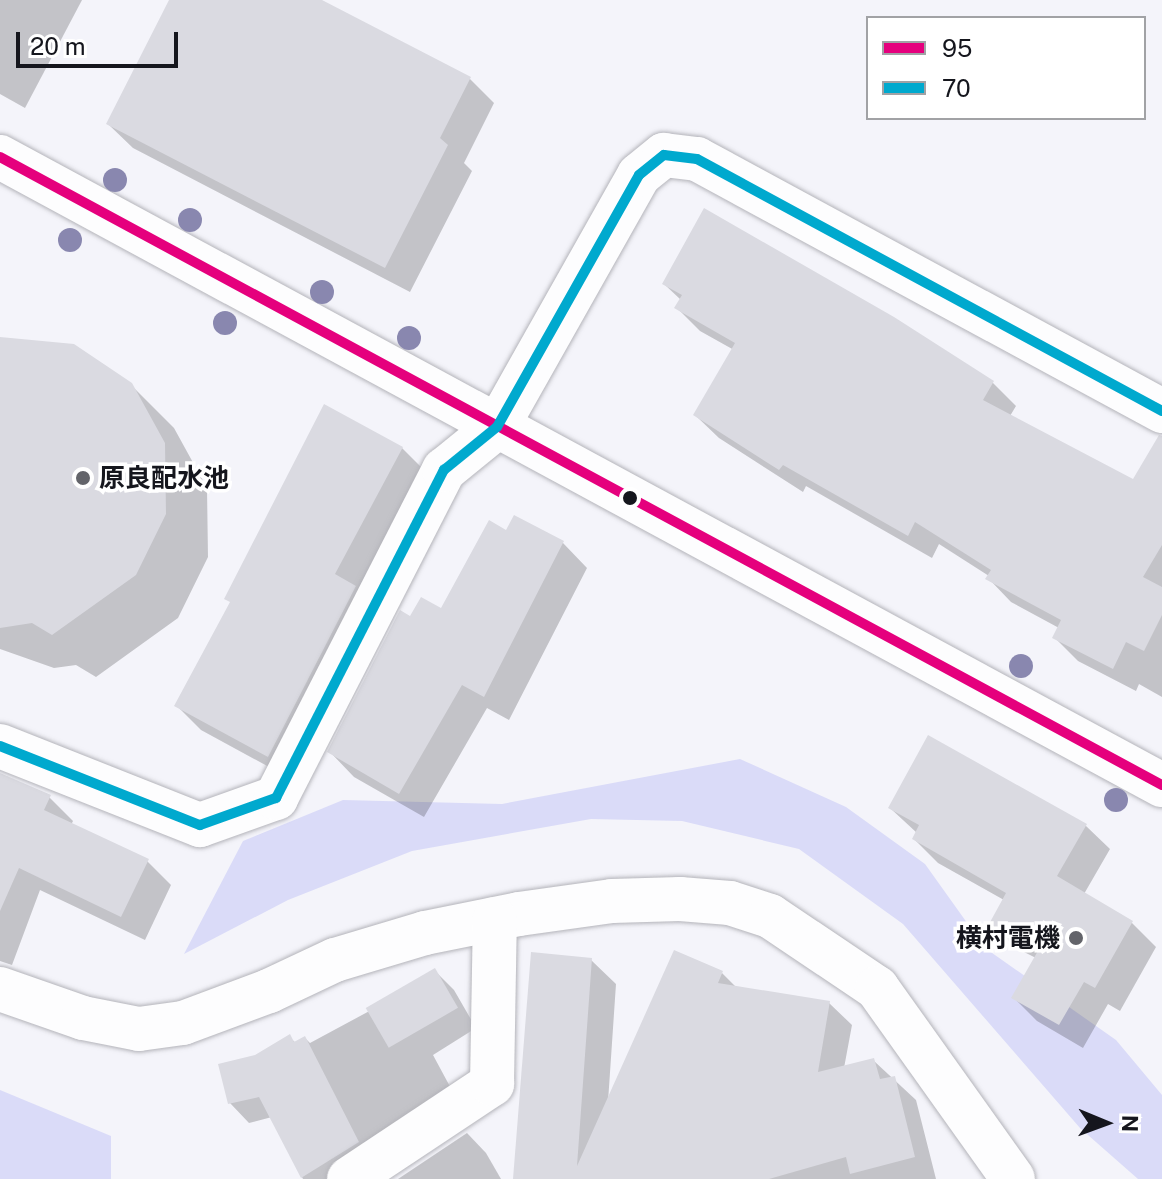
<!DOCTYPE html>
<meta charset="utf-8">
<style>
body{margin:0}
#map{position:relative;width:1162px;height:1179px;overflow:hidden;background:#f4f4fa;font-family:"Public Sans","Noto Sans JP",sans-serif}
div>[style]{position:absolute}
.green>*{inset:0;background:#dadbf8}
.shadow>*{inset:0;background:#0003}
.building>*{inset:0;background:#dadae1;transform-origin:0 0}
.roads{filter:drop-shadow(0 0 2px #b4b4ba) drop-shadow(0 0 2px #b4b4ba)}
.minor>*{height:44px;margin:-22px;padding:0 22px;transform-origin:22px;border-radius:22px;background:#fdfdfe}
.tertiary>*{height:44px;margin:-22px;padding:0 22px;transform-origin:22px;border-radius:22px;background:#fdfdfe}
.bus-1>*{height:10px;margin:-5px;padding:0 5px;transform-origin:5px;border-radius:5px;background:#e5007d}
.bus-2>*{height:10px;margin:-5px;padding:0 5px;transform-origin:5px;border-radius:5px;background:#00a9ce}
.trees>*{width:24px;height:24px;margin:-12px;border-radius:50%;background:#8987af}
.dots>*{width:22px;height:22px;translate:-50% -50%;box-sizing:border-box;border:4px solid #fff;border-radius:50%}
span{translate:-50% -50%;white-space:nowrap;text-align:center;line-height:1.15;-webkit-text-stroke:7px #fff;paint-order:stroke}
.poi-label{font-size:26px;color:#15161d;font-weight:700}
.left{translate:0 -50%;text-align:left}
.right{translate:-100% -50%;text-align:right}
.legend{position:absolute;left:866px;top:16px;width:280px;height:104px;box-sizing:border-box;background:#fff;border:2px solid #a1a2a5;margin:0;padding:10px 14px;list-style:none;font-size:24px;color:#15161d}
.legend li{display:flex;align-items:center;gap:16px;height:40px}
.legend b{width:40px;border:2px solid #a1a2a5}
.north{position:absolute;left:1066px;top:1083px;width:80px;height:80px;-webkit-text-stroke:6px #fff;paint-order:stroke;rotate:91deg;font-size:22px;font-weight:700;line-height:32px;text-align:center;color:#15161d}
.north::after{content:'';display:block;margin:auto;width:28px;height:36px;background:#15161d;clip-path:polygon(50% 0,100% 100%,50% 72%,0 100%)}
.scale{position:absolute;left:16px;top:32px;width:162px;height:36px;box-sizing:border-box;border:4px solid #15161d;border-top:0;padding-left:10px;font-size:24px;line-height:28px;white-space:nowrap;color:#15161d;-webkit-text-stroke:6px #fff;paint-order:stroke}
</style>
<div id="map">
<div class="green">
<i style="clip-path:polygon(740px 759px,846px 807px,925px 864px,985px 948px,1116px 1040px,1162px 1095px,1162px 1179px,1138px 1179px,1080px 1128px,903px 924px,799px 849px,682px 821px,591px 819px,412px 851px,288px 900px,184px 954px,243px 841px,343px 800px,502px 804px)"></i>
<i style="clip-path:polygon(0 1090px,111px 1136px,111px 1179px,0 1179px)"></i>
</div>
<div class="shadow">
<i style="clip-path:polygon(0 0,82px 0,25px 108px,0 94px)"></i>
<i style="clip-path:polygon(172px 0,317px 0,470px 79px,494px 103px,464px 163px,472px 171px,410px 292px,133px 148px,108px 124px)"></i>
<i style="clip-path:polygon(664px 284px,893px 319px,993px 383px,1016px 406px,1010px 416px,1134px 482px,1162px 492px,1162px 697px,1139px 684px,1136px 691px,1078px 661px,1054px 637px,1059px 628px,1011px 602px,988px 578px,989px 576px,939px 544px,932px 558px,806px 486px,803px 492px,719px 438px,695px 415px,734px 350px,700px 331px,677px 308px,681px 300px)"></i>
<i style="clip-path:polygon(0 341px,130px 384px,174px 428px,207px 488px,208px 557px,178px 618px,96px 677px,76px 665px,54px 668px,0 649px)"></i>
<i style="clip-path:polygon(402px 448px,427px 473px,293px 780px,201px 730px,176px 705px)"></i>
<i style="clip-path:polygon(507px 532px,563px 543px,587px 568px,509px 720px,487px 708px,424px 817px,354px 777px,330px 752px,411px 618px,442px 611px)"></i>
<i style="clip-path:polygon(929px 737px,1086px 826px,1110px 849px,1084px 894px,1132px 923px,1156px 947px,1120px 1011px,1108px 1004px,1083px 1048px,1037px 1021px,1013px 997px,1036px 958px,1016px 948px,992px 924px,1004px 900px,938px 863px,914px 839px,917px 833px,890px 808px)"></i>
<i style="clip-path:polygon(0 788px,49px 797px,73px 821px,71px 825px,147px 861px,171px 885px,145px 940px,40px 890px,12px 965px,0 961px)"></i>
<i style="clip-path:polygon(591px 960px,616px 984px,608px 1102px,722px 973px,737px 988px,829px 1003px,852px 1025px,844px 1068px,874px 1061px,916px 1100px,936px 1179px,515px 1179px)"></i>
<i style="clip-path:polygon(434px 970px,454px 990px,476px 1028px,433px 1055px,461px 1107px,353px 1179px,303px 1179px,272px 1117px,249px 1123px,230px 1103px,256px 1057px,289px 1037px,296px 1043px,305px 1038px,310px 1043px,401px 994px)"></i>
<i style="clip-path:polygon(467px 1133px,486px 1153px,501px 1179px,398px 1179px)"></i>
</div>
<div class="building">
<i style="clip-path:polygon(169px 0,322px 0,471px 77px,440px 138px,448px 145px,385px 268px,106px 124px)"></i>
<i style="clip-path:polygon(704px 208px,894px 317px,994px 381px,983px 400px,1133px 479px,1159px 435px,1162px 436px,1162px 545px,1143px 577px,1162px 587px,1162px 615px,1144px 651px,1126px 642px,1113px 669px,1052px 638px,1061px 620px,985px 579px,991px 570px,915px 522px,908px 536px,783px 465px,779px 470px,693px 415px,735px 343px,674px 308px,682px 295px,662px 284px)"></i>
<i style="clip-path:polygon(0 337px,74px 344px,132px 383px,165px 443px,166px 514px,136px 575px,52px 635px,32px 623px,0 628px)"></i>
<i style="clip-path:polygon(324px 404px,403px 447px,335px 574px,356px 586px,268px 757px,174px 706px,230px 602px,224px 599px)"></i>
<i style="clip-path:polygon(514px 515px,564px 541px,484px 697px,462px 685px,399px 794px,327px 752px,400px 610px,410px 616px,421px 597px,441px 608px,489px 520px,506px 530px)"></i>
<i style="clip-path:polygon(928px 735px,1087px 824px,1057px 876px,1133px 921px,1095px 988px,1084px 982px,1059px 1025px,1011px 998px,1039px 949px,989px 924px,1006px 893px,912px 839px,919px 825px,888px 808px)"></i>
<i style="clip-path:polygon(0 773px,51px 795px,44px 810px,149px 859px,121px 917px,19px 868px,0 911px)"></i>
<i style="clip-path:polygon(674px 950px,723px 971px,718px 983px,830px 1001px,818px 1072px,874px 1058px,880px 1079px,895px 1076px,915px 1157px,850px 1174px,846px 1157px,769px 1179px,513px 1179px,531px 952px,592px 958px,577px 1166px)"></i>
<i style="left:435px;top:968px;width:46px;height:80px;rotate:60deg"></i>
<i style="clip-path:polygon(290px 1034px,294px 1042px,305px 1036px,359px 1142px,301px 1178px,259px 1097px,228px 1104px,218px 1064px,255px 1055px)"></i>
</div>
<div class="roads">
<div class="minor">
<i style="left:0;top:746px;width:215px;rotate:21.6deg"></i>
<i style="left:200px;top:825px;width:81px;rotate:-19.6deg"></i>
<i style="left:276px;top:798px;width:369px;rotate:-62.9deg"></i>
<i style="left:444px;top:470px;width:68px;rotate:-39.1deg"></i>
<i style="left:497px;top:427px;width:289px;rotate:-60.6deg"></i>
<i style="left:639px;top:175px;width:32px;rotate:-39deg"></i>
<i style="left:664px;top:155px;width:33px;rotate:7deg"></i>
<i style="left:697px;top:159px;width:529px;rotate:28.45deg"></i>
<i style="left:0;top:989px;width:88px;rotate:19.3deg"></i>
<i style="left:83px;top:1018px;width:57px;rotate:11.1deg"></i>
<i style="left:139px;top:1029px;width:44px;rotate:-7.8deg"></i>
<i style="left:183px;top:1023px;width:92px;rotate:-20.4deg"></i>
<i style="left:269px;top:991px;width:73px;rotate:-25.2deg"></i>
<i style="left:335px;top:960px;width:94px;rotate:-16.7deg"></i>
<i style="left:425px;top:933px;width:96px;rotate:-11.4deg"></i>
<i style="left:519px;top:914px;width:94px;rotate:-8deg"></i>
<i style="left:612px;top:901px;width:68px;rotate:-1.7deg"></i>
<i style="left:680px;top:899px;width:50px;rotate:4.6deg"></i>
<i style="left:730px;top:903px;width:42px;rotate:18deg"></i>
<i style="left:770px;top:916px;width:129px;rotate:33.9deg"></i>
<i style="left:877px;top:988px;width:234px;rotate:54.5deg"></i>
<i style="left:349px;top:1179px;width:172px;rotate:-33.6deg"></i>
<i style="left:492px;top:1084px;width:165px;rotate:-89deg"></i>
</div>
<div class="tertiary">
<i style="left:0;top:157px;width:1321px;rotate:28.39deg"></i>
</div>
</div>
<div class="bus-1">
<i style="left:0;top:157px;width:1321px;rotate:28.39deg"></i>
</div>
<div class="bus-2">
<i style="left:0;top:746px;width:215px;rotate:21.6deg"></i>
<i style="left:200px;top:825px;width:81px;rotate:-19.6deg"></i>
<i style="left:276px;top:798px;width:369px;rotate:-62.9deg"></i>
<i style="left:444px;top:470px;width:68px;rotate:-39.1deg"></i>
<i style="left:497px;top:427px;width:289px;rotate:-60.6deg"></i>
<i style="left:639px;top:175px;width:32px;rotate:-39deg"></i>
<i style="left:664px;top:155px;width:33px;rotate:7deg"></i>
<i style="left:697px;top:159px;width:529px;rotate:28.45deg"></i>
</div>
<div class="trees">
<i style="left:115px;top:180px"></i>
<i style="left:190px;top:220px"></i>
<i style="left:70px;top:240px"></i>
<i style="left:322px;top:292px"></i>
<i style="left:225px;top:323px"></i>
<i style="left:409px;top:338px"></i>
<i style="left:1021px;top:666px"></i>
<i style="left:1116px;top:800px"></i>
</div>
<div class="dots">
<i style="left:83px;top:478px;background:#63646a"></i>
<i style="left:630px;top:498px;background:#15161d"></i>
<i style="left:1076px;top:938px;background:#63646a"></i>
</div>
<div class="poi-label">
<span class="left" style="left:99px;top:478px">原良配水池</span>
<span class="right" style="left:1060px;top:938px">横村電機</span>
</div>
<ul class="legend">
<li><b style="height:10px;background:#e5007d"></b>95</li>
<li><b style="height:10px;background:#00a9ce"></b>70</li>
</ul>
<div class="north">N</div>
<div class="scale">20 m</div>
</div>
